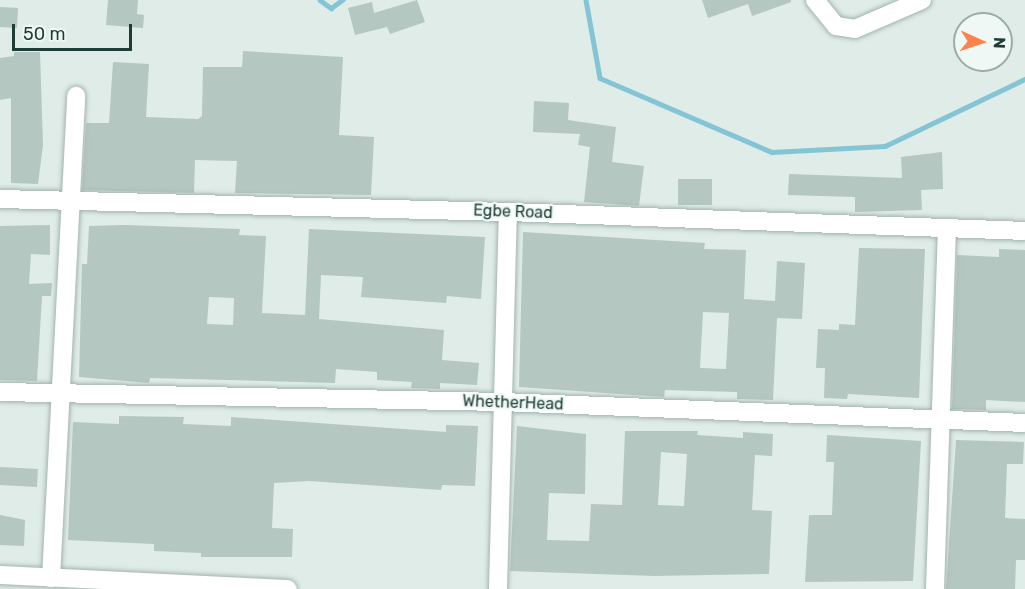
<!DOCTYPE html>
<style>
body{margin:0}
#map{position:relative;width:1025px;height:589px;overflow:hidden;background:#dfece7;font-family:Rubik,sans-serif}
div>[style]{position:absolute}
.stream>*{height:4.5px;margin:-2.25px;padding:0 2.25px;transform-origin:2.25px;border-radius:2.25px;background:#83c4d5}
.building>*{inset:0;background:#b4c7c0;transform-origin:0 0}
.roads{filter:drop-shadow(0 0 2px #a2b4af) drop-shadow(0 0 2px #a2b4af)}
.street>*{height:18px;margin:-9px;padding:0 9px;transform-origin:9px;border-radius:9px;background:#fff}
.secondary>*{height:18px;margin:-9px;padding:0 9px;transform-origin:9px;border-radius:9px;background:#fff}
span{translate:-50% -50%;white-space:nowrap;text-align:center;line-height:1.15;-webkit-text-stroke:4.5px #f0f8f5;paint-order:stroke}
.street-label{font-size:16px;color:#1f3d37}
.north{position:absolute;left:953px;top:12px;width:60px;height:60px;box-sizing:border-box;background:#f0f8f5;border:2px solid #9cada9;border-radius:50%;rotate:93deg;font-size:16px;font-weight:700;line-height:24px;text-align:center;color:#1f3d37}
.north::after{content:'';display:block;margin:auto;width:21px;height:27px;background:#fc834d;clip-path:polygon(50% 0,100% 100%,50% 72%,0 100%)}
.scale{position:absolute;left:12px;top:24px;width:120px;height:27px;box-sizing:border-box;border:3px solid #1f3d37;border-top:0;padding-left:8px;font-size:18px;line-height:21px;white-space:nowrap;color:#1f3d37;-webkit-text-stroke:4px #f0f8f5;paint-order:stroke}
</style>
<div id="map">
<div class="stream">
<i style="left:320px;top:0;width:14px;rotate:36deg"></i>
<i style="left:331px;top:8px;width:14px;rotate:-36deg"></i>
<i style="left:586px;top:0;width:79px;rotate:79.8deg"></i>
<i style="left:600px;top:78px;width:187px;rotate:23.3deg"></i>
<i style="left:772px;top:152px;width:113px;rotate:-3deg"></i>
<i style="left:885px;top:146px;width:155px;rotate:-25.6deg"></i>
</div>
<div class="building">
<i style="clip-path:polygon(108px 0,138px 0,137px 14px,144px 15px,143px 28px,106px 25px)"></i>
<i style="clip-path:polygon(417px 0,425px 22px,390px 34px,387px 27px,355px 35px,348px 8px,372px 2px,374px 13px)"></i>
<i style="clip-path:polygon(702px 0,791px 0,791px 2px,752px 16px,748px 4px,708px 18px)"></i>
<i style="left:0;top:7px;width:18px;height:20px;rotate:3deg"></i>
<i style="clip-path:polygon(243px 51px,343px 57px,339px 135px,374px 137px,371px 195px,235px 193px,237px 161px,195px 160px,194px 193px,82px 190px,86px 123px,109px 123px,113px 62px,149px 64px,146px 117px,198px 119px,202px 116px,203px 67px,242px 67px)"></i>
<i style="clip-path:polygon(14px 52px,40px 52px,43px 145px,38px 184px,11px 183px,11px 98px,0 100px,0 58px,14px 56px)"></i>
<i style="clip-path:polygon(534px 101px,569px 103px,568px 120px,616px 127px,612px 162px,644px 166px,639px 206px,584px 202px,590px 147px,578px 145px,580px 134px,533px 132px)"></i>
<i style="clip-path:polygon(942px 152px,943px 189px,921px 190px,922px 210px,855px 212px,855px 197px,788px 195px,789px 174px,902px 178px,901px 157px)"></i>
<i style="left:712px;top:179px;width:26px;height:34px;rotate:90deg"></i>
<i style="clip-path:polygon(50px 225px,50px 255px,31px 254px,29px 284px,52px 283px,51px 296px,42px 296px,37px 381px,0 380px,0 226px)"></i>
<i style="clip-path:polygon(evenodd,125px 225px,240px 229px,239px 235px,266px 236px,262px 313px,305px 315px,309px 229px,485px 237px,481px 299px,447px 296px,446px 303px,361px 297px,363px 277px,321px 275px,319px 319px,444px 330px,442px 360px,479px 363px,477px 385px,440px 383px,440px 389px,411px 388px,412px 382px,377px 380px,377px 372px,336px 369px,335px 383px,150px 378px,149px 383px,79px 377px,82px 264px,87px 264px,89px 226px,125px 225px,209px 297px,234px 298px,233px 325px,207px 324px,209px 297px)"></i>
<i style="clip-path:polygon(evenodd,523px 232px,705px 243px,704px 249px,746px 250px,744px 299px,775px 301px,777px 261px,805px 263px,802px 319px,777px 318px,773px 400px,737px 399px,737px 392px,665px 390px,664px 397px,519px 387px,523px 232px,703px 312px,729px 313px,726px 369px,700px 368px,703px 312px)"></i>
<i style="clip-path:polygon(859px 248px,925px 249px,919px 398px,848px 394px,847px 399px,824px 398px,825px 368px,816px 368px,818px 329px,839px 330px,839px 324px,855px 325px)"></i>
<i style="clip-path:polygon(999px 249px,1025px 250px,1025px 402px,986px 400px,986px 410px,952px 409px,957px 255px,999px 257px)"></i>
<i style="clip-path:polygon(119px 416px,184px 417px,183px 424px,231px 426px,231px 417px,446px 432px,446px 425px,478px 426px,475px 486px,442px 485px,441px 490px,309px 481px,274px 483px,272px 528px,293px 529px,292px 557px,201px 557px,201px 553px,154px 551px,154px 544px,68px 540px,73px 422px,119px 424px)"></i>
<i style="clip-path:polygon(evenodd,517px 426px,586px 434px,585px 494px,549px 493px,547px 540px,589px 541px,591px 504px,622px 505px,625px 431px,698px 431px,697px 435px,743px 438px,743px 432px,773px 434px,772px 456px,755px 455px,752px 510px,772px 511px,769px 574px,654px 576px,510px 571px,517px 426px,661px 452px,687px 454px,684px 506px,658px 505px,661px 452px)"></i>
<i style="clip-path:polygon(827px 435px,921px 441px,913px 581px,805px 582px,809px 515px,832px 515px,834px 462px,826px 462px)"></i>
<i style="clip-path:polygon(956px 440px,1024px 442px,1023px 464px,1007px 464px,1005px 518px,1025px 519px,1025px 560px,1016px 560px,1015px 589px,946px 589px)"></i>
<i style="left:0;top:467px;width:38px;height:18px;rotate:3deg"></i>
<i style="clip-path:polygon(0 515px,25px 520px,24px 546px,0 545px)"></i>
</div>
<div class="roads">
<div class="street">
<i style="left:815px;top:0;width:33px;rotate:51deg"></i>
<i style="left:836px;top:26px;width:19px;rotate:9deg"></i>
<i style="left:855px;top:29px;width:73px;rotate:-23.4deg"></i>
<i style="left:0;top:199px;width:508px;rotate:1.47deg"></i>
<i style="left:508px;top:212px;width:517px;rotate:2.1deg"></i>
<i style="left:0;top:392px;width:502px;rotate:1.14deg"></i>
<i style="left:502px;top:402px;width:523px;rotate:2.3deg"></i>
<i style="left:51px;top:578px;width:483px;rotate:-87deg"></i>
<i style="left:498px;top:589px;width:377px;rotate:-88.5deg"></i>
<i style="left:935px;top:589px;width:360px;rotate:-88.1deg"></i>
</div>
<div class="secondary">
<i style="left:0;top:575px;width:288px;rotate:2.8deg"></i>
</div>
</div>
<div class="street-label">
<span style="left:513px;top:212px;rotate:2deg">Egbe Road</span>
<span style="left:513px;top:403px;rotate:2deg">WhetherHead</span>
</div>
<div class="north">N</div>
<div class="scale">50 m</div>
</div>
